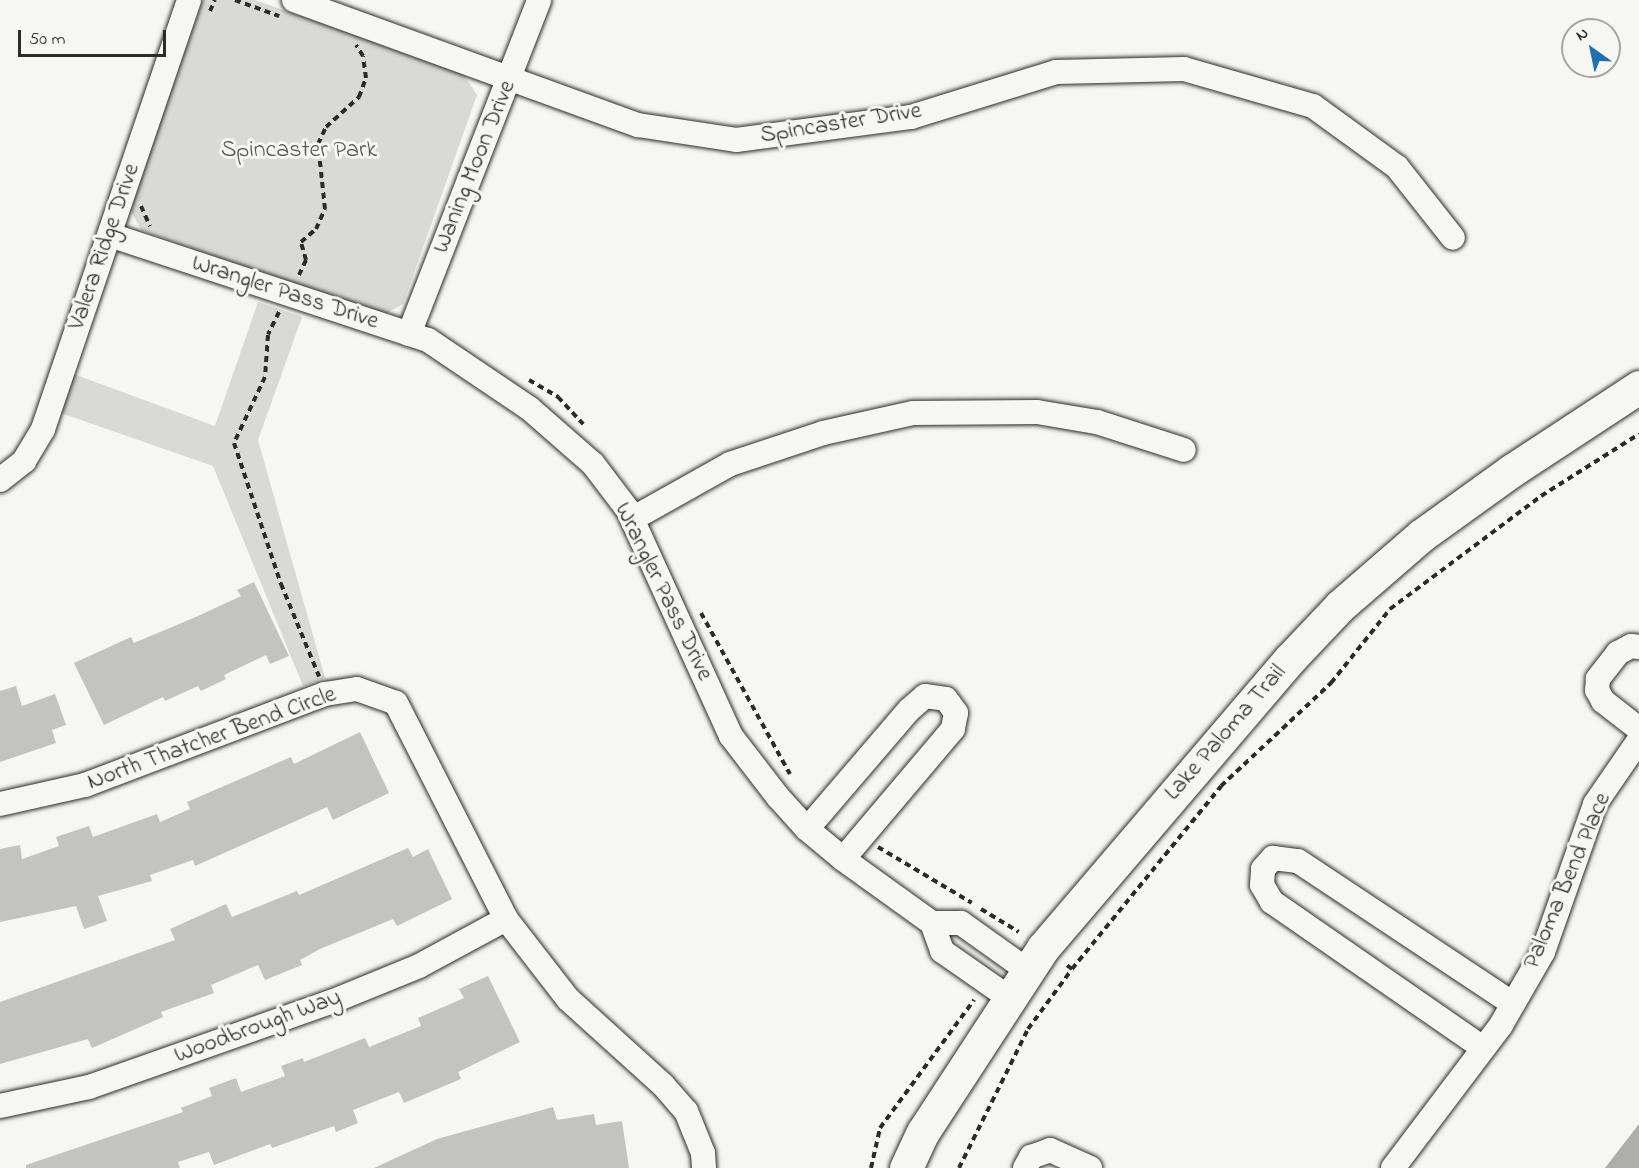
<!DOCTYPE html>
<style>
body{margin:0}
#map{position:relative;width:1639px;height:1168px;overflow:hidden;background:#f6f6f2;font-family:"Indie Flower",sans-serif}
div>[style]{position:absolute}
.green>*{inset:0;background:#d9d9d5}
.water>*{inset:0;background:#aeaeab}
.building>*{inset:0;background:#c3c3c0}
.path>*{height:4px;margin-top:-2px;transform-origin:0;background:repeating-linear-gradient(90deg,#2b2b2b 0 6px,transparent 0 10.5px)}
.roads{filter:drop-shadow(0 0 2px #2b2b2b) drop-shadow(0 0 2px #2b2b2b)}
.street>*{height:24px;margin:-12px;padding:0 12px;transform-origin:12px;border-radius:12px;background:#f6f6f2}
.secondary>*{height:33px;margin:-16.5px;padding:0 16.5px;transform-origin:16.5px;border-radius:16.5px;background:#f6f6f2}
span{translate:-50% -50%;white-space:nowrap;text-align:center;line-height:1.15;-webkit-text-stroke:6px #f6f6f2;paint-order:stroke}
.street-label{font-size:24px;color:#2b2b2b}
.park-label{font-size:24px;color:#565656}
.north{position:absolute;left:1561px;top:18px;width:60px;height:60px;box-sizing:border-box;background:#f6f6f2;border:2px solid #a5a5a2;border-radius:50%;rotate:327deg;font-size:16px;font-weight:700;line-height:24px;text-align:center;color:#2b2b2b}
.north::after{content:'';display:block;margin:auto;width:21px;height:27px;background:#1f6fb2;clip-path:polygon(50% 0,100% 100%,50% 72%,0 100%)}
.scale{position:absolute;left:18px;top:30px;width:148px;height:27px;box-sizing:border-box;border:3px solid #2b2b2b;border-top:0;padding-left:8px;font-size:18px;line-height:21px;white-space:nowrap;color:#2b2b2b;-webkit-text-stroke:4px #f6f6f2;paint-order:stroke}
</style>
<div id="map">
<div class="green">
<i style="clip-path:polygon(203px 0,255px 0,463px 74px,477px 95px,403px 304px,381px 316px,141px 230px,130px 209px)"></i>
<i style="clip-path:polygon(258px 302px,302px 317px,258px 440px,325px 678px,303px 686px,213px 466px,55px 411px,68px 372px,215px 426px)"></i>
</div>
<div class="water">
<i style="clip-path:polygon(1639px 1124px,1639px 1168px,1605px 1168px)"></i>
</div>
<div class="building">
<i style="clip-path:polygon(254px 582px,289px 656px,270px 664px,266px 655px,224px 675px,226px 679px,201px 691px,198px 686px,165px 701px,163px 697px,104px 725px,74px 663px,131px 637px,134px 643px,198px 616px,241px 596px,237px 590px)"></i>
<i style="clip-path:polygon(16px 686px,22px 706px,55px 694px,66px 725px,52px 730px,56px 743px,0 762px,0 691px)"></i>
<i style="clip-path:polygon(360px 732px,389px 793px,333px 820px,327px 807px,195px 866px,193px 860px,150px 875px,152px 881px,98px 896px,107px 921px,84px 929px,76px 906px,0 922px,0 849px,20px 845px,22px 859px,59px 846px,56px 837px,89px 826px,93px 837px,157px 814px,160px 822px,190px 809px,187px 802px,291px 757px,294px 764px)"></i>
<i style="clip-path:polygon(408px 848px,413px 857px,428px 849px,452px 899px,397px 926px,393px 919px,320px 949px,300px 960px,302px 965px,265px 980px,258px 965px,211px 985px,214px 993px,161px 1012px,163px 1017px,92px 1048px,88px 1039px,0 1064px,0 1002px,175px 940px,170px 929px,226px 904px,232px 917px,297px 891px,299px 895px)"></i>
<i style="clip-path:polygon(488px 976px,520px 1042px,458px 1072px,461px 1079px,404px 1103px,399px 1092px,353px 1110px,358px 1123px,336px 1132px,334px 1126px,272px 1148px,270px 1144px,214px 1165px,209px 1152px,178px 1162px,180px 1168px,26px 1168px,26px 1165px,183px 1112px,181px 1108px,212px 1096px,209px 1088px,236px 1078px,241px 1092px,285px 1076px,281px 1066px,303px 1058px,304px 1062px,365px 1038px,369px 1047px,421px 1026px,418px 1018px,464px 998px,459px 989px)"></i>
<i style="clip-path:polygon(553px 1107px,557px 1120px,594px 1114px,596px 1125px,622px 1121px,629px 1168px,374px 1168px,437px 1139px)"></i>
</div>
<div class="path">
<i style="left:235px;top:0;width:47px;rotate:20deg"></i>
<i style="left:210px;top:11px;width:12px;rotate:-66deg"></i>
<i style="left:141px;top:206px;width:22px;rotate:66deg"></i>
<i style="left:299px;top:275px;width:17px;rotate:-65deg"></i>
<i style="left:306px;top:260px;width:19px;rotate:-106deg"></i>
<i style="left:301px;top:242px;width:20px;rotate:-41deg"></i>
<i style="left:316px;top:229px;width:22px;rotate:-66deg"></i>
<i style="left:325px;top:209px;width:65px;rotate:-96.1deg"></i>
<i style="left:318px;top:144px;width:19px;rotate:-65deg"></i>
<i style="left:326px;top:127px;width:45px;rotate:-42.3deg"></i>
<i style="left:359px;top:97px;width:20px;rotate:-70deg"></i>
<i style="left:366px;top:78px;width:22px;rotate:-98deg"></i>
<i style="left:363px;top:56px;width:13px;rotate:-122deg"></i>
<i style="left:279px;top:312px;width:25px;rotate:116deg"></i>
<i style="left:268px;top:335px;width:42px;rotate:94.1deg"></i>
<i style="left:265px;top:377px;width:73px;rotate:115.2deg"></i>
<i style="left:234px;top:443px;width:149px;rotate:71.6deg"></i>
<i style="left:281px;top:584px;width:100px;rotate:67.6deg"></i>
<i style="left:529px;top:380px;width:34px;rotate:30deg"></i>
<i style="left:558px;top:397px;width:37px;rotate:47deg"></i>
<i style="left:701px;top:613px;width:184px;rotate:61.1deg"></i>
<i style="left:878px;top:847px;width:109px;rotate:30.8deg"></i>
<i style="left:981px;top:909px;width:44px;rotate:31.2deg"></i>
<i style="left:1072px;top:969px;width:236px;rotate:-50.8deg"></i>
<i style="left:1221px;top:786px;width:151px;rotate:-43.1deg"></i>
<i style="left:1331px;top:683px;width:95px;rotate:-51.4deg"></i>
<i style="left:1390px;top:609px;width:189px;rotate:-36.8deg"></i>
<i style="left:1541px;top:496px;width:116px;rotate:-32.3deg"></i>
<i style="left:871px;top:1168px;width:41px;rotate:-77.3deg"></i>
<i style="left:880px;top:1128px;width:159px;rotate:-53.7deg"></i>
<i style="left:959px;top:1168px;width:155px;rotate:-63.6deg"></i>
<i style="left:1028px;top:1029px;width:74px;rotate:-53.7deg"></i>
<i style="left:1072px;top:969px;width:10px;rotate:-143deg"></i>
</div>
<div class="roads">
<div class="street">
<i style="left:294px;top:0;width:366px;rotate:20deg"></i>
<i style="left:638px;top:125px;width:99px;rotate:8.7deg"></i>
<i style="left:736px;top:140px;width:177px;rotate:-7.5deg"></i>
<i style="left:911px;top:117px;width:152px;rotate:-17.2deg"></i>
<i style="left:1056px;top:72px;width:128px;rotate:-1.3deg"></i>
<i style="left:1184px;top:69px;width:134px;rotate:16deg"></i>
<i style="left:1313px;top:106px;width:104px;rotate:36deg"></i>
<i style="left:1397px;top:167px;width:90px;rotate:51.7deg"></i>
<i style="left:110px;top:235px;width:335px;rotate:18.3deg"></i>
<i style="left:428px;top:340px;width:122px;rotate:34deg"></i>
<i style="left:529px;top:408px;width:85px;rotate:41.2deg"></i>
<i style="left:593px;top:464px;width:58px;rotate:52.7deg"></i>
<i style="left:628px;top:510px;width:248px;rotate:65.5deg"></i>
<i style="left:731px;top:736px;width:77px;rotate:52.4deg"></i>
<i style="left:778px;top:797px;width:43px;rotate:47.8deg"></i>
<i style="left:807px;top:829px;width:47px;rotate:39.8deg"></i>
<i style="left:843px;top:859px;width:110px;rotate:35.7deg"></i>
<i style="left:932px;top:923px;width:30px;rotate:70deg"></i>
<i style="left:942px;top:951px;width:80px;rotate:34.9deg"></i>
<i style="left:409px;top:334px;width:358px;rotate:-68.7deg"></i>
<i style="left:0;top:480px;width:31px;rotate:-38deg"></i>
<i style="left:24px;top:461px;width:37px;rotate:-59deg"></i>
<i style="left:43px;top:429px;width:453px;rotate:-71.2deg"></i>
<i style="left:632px;top:519px;width:112px;rotate:-29.3deg"></i>
<i style="left:730px;top:464px;width:98px;rotate:-18.4deg"></i>
<i style="left:823px;top:433px;width:92px;rotate:-12.5deg"></i>
<i style="left:913px;top:413px;width:124px;rotate:-0.5deg"></i>
<i style="left:1037px;top:412px;width:61px;rotate:9.5deg"></i>
<i style="left:1097px;top:422px;width:91px;rotate:17.8deg"></i>
<i style="left:1639px;top:647px;width:8px;rotate:-173deg"></i>
<i style="left:1631px;top:646px;width:15px;rotate:152deg"></i>
<i style="left:1618px;top:653px;width:33px;rotate:128deg"></i>
<i style="left:1598px;top:679px;width:11px;rotate:95deg"></i>
<i style="left:1597px;top:690px;width:13px;rotate:61deg"></i>
<i style="left:1603px;top:701px;width:46px;rotate:37.9deg"></i>
<i style="left:0;top:804px;width:87px;rotate:-12.6deg"></i>
<i style="left:85px;top:785px;width:257px;rotate:-20.8deg"></i>
<i style="left:325px;top:694px;width:32px;rotate:-9deg"></i>
<i style="left:357px;top:689px;width:41px;rotate:19.7deg"></i>
<i style="left:396px;top:703px;width:242px;rotate:63deg"></i>
<i style="left:506px;top:919px;width:101px;rotate:52.2deg"></i>
<i style="left:568px;top:999px;width:128px;rotate:42.2deg"></i>
<i style="left:663px;top:1085px;width:35px;rotate:49deg"></i>
<i style="left:686px;top:1111px;width:45px;rotate:68deg"></i>
<i style="left:703px;top:1153px;width:15px;rotate:86deg"></i>
<i style="left:807px;top:829px;width:157px;rotate:-49.4deg"></i>
<i style="left:909px;top:710px;width:21px;rotate:-41deg"></i>
<i style="left:925px;top:696px;width:21px;rotate:8deg"></i>
<i style="left:946px;top:699px;width:17px;rotate:54deg"></i>
<i style="left:956px;top:713px;width:16px;rotate:101deg"></i>
<i style="left:953px;top:729px;width:170px;rotate:130.2deg"></i>
<i style="left:932px;top:923px;width:29px"></i>
<i style="left:961px;top:923px;width:81px;rotate:35.5deg"></i>
<i style="left:1483px;top:1048px;width:257px;rotate:-145.3deg"></i>
<i style="left:1272px;top:902px;width:20px;rotate:-120deg"></i>
<i style="left:1262px;top:885px;width:16px;rotate:-86deg"></i>
<i style="left:1263px;top:869px;width:15px;rotate:-48deg"></i>
<i style="left:1273px;top:858px;width:25px;rotate:7deg"></i>
<i style="left:1298px;top:861px;width:258px;rotate:33.6deg"></i>
<i style="left:0;top:1106px;width:91px;rotate:-12.1deg"></i>
<i style="left:89px;top:1087px;width:256px;rotate:-19.4deg"></i>
<i style="left:331px;top:1002px;width:95px;rotate:-22.2deg"></i>
<i style="left:419px;top:966px;width:99px;rotate:-28.4deg"></i>
<i style="left:1025px;top:1168px;width:13px;rotate:-61deg"></i>
<i style="left:1031px;top:1157px;width:20px;rotate:-20deg"></i>
<i style="left:1050px;top:1150px;width:44px;rotate:24.2deg"></i>
<i style="left:1393px;top:1168px;width:179px;rotate:-52.9deg"></i>
<i style="left:1501px;top:1025px;width:84px;rotate:-60.1deg"></i>
<i style="left:1543px;top:952px;width:157px;rotate:-70.6deg"></i>
<i style="left:1595px;top:804px;width:78px;rotate:-55.5deg"></i>
</div>
<div class="secondary">
<i style="left:906px;top:1168px;width:40px;rotate:-65deg"></i>
<i style="left:923px;top:1132px;width:220px;rotate:-56.9deg"></i>
<i style="left:1043px;top:948px;width:379px;rotate:-49.5deg"></i>
<i style="left:1289px;top:660px;width:74px;rotate:-46.6deg"></i>
<i style="left:1340px;top:606px;width:108px;rotate:-40.9deg"></i>
<i style="left:1422px;top:535px;width:110px;rotate:-35.7deg"></i>
<i style="left:1511px;top:471px;width:153px;rotate:-33.3deg"></i>
</div>
</div>
<div class="street-label">
<span style="left:841px;top:124px;rotate:-9deg">Spincaster Drive</span>
<span style="left:475px;top:167px;rotate:-68deg">Waning Moon Drive</span>
<span style="left:105px;top:247px;rotate:-71deg">Valera Ridge Drive</span>
<span style="left:285px;top:293px;rotate:18deg">Wrangler Pass Drive</span>
<span style="left:663px;top:592px;rotate:64deg">Wrangler Pass Drive</span>
<span style="left:1226px;top:733px;rotate:-49deg">Lake Paloma Trail</span>
<span style="left:212px;top:739px;rotate:-20deg">North Thatcher Bend Circle</span>
<span style="left:1568px;top:881px;rotate:-67deg">Paloma Bend Place</span>
<span style="left:258px;top:1027px;rotate:-20deg">Woodbrough Way</span>
</div>
<div class="park-label">
<span style="left:299px;top:151px">Spincaster Park</span>
</div>
<div class="north">N</div>
<div class="scale">50 m</div>
</div>
